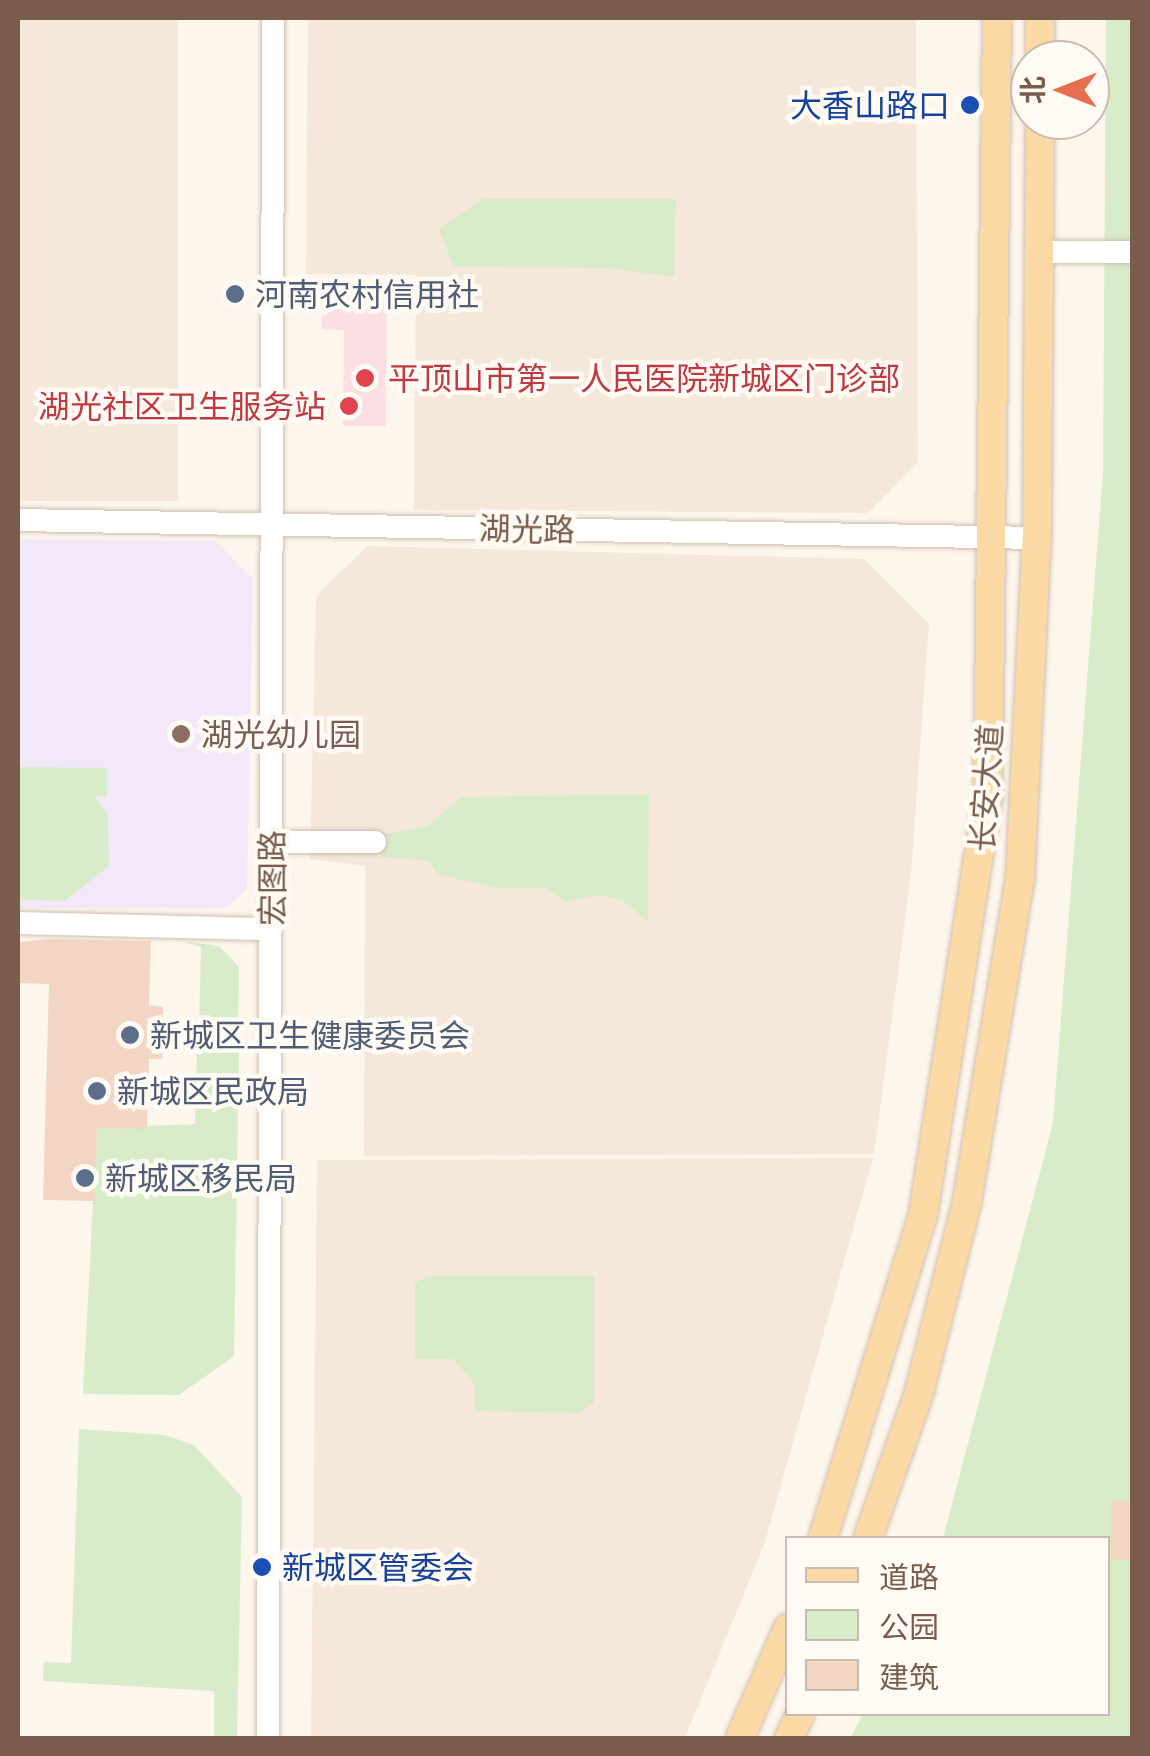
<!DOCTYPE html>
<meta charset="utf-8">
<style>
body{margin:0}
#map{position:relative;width:1150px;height:1756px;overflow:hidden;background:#fdf6ec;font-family:"Noto Sans","Noto Sans SC",sans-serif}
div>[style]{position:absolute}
.residential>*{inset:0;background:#f5e8da;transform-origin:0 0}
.education>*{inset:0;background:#f3e8fa}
.medical>*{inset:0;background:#fbdfe3}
.green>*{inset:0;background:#d8ecc9}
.building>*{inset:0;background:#f3d5c3;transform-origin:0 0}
.roads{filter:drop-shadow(0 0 2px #d1beb0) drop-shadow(0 0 2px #d1beb0)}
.minor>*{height:22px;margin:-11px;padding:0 11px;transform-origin:11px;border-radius:11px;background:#fff}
.major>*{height:28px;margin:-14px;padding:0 14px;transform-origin:14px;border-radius:14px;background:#fbd9a5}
.dots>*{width:28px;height:28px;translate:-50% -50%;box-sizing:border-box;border:5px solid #fffaf3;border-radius:50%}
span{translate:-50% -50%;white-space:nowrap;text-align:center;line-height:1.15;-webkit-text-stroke:9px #fffaf3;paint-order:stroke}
.transit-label{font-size:32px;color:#164399}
.right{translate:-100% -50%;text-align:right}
.left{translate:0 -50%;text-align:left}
.service-label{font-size:32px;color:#4e5e75}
.health-label{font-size:32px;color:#be3a42}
.street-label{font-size:32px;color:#7a5c4d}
.education-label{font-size:32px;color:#785e54}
.frame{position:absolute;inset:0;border:20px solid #7a5c4d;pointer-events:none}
.legend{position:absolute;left:785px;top:1536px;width:325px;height:180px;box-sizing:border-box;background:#fffaf3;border:2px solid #cabbb1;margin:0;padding:12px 18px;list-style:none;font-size:30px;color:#7a5c4d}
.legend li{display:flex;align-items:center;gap:20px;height:50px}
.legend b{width:50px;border:2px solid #cabbb1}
.north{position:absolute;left:1010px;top:40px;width:100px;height:100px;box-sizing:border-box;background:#fffaf3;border:2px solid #cabbb1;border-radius:50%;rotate:270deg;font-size:28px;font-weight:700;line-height:40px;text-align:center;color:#7a5c4d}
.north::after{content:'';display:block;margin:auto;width:35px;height:45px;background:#e76f51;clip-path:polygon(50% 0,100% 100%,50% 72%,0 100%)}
</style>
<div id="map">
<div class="residential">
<i style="left:18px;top:18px;width:160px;height:483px"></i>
<i style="clip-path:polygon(308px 18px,916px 18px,918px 462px,868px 513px,414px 510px,416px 275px,306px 274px)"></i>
<i style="clip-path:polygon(367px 546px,864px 559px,929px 624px,911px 875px,874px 1154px,364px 1156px,365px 866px,310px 859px,316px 596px)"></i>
<i style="clip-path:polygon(873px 1158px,765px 1542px,685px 1738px,311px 1738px,317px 1160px)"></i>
</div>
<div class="education">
<i style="clip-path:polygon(18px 539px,216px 541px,253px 579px,247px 889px,226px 908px,18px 908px)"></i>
</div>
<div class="medical">
<i style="clip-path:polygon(322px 285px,387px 286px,386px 426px,343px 426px,344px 330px,322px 329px)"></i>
</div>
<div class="green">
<i style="clip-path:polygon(1106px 18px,1132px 18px,1132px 1738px,850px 1738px,863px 1714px,1108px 1714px,1108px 1538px,943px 1538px,1053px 1123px,1103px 472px)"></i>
<i style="clip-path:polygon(482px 199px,676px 199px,674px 277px,609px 268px,454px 267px,439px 229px)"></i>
<i style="clip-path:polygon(18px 767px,107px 768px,107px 796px,95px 797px,108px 815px,109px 866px,65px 901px,18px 900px)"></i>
<i style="clip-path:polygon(649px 794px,648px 922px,622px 900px,597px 895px,567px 902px,544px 888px,501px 888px,439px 875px,429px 861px,381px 857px,380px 835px,428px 826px,461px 797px)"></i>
<i style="clip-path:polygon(182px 941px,219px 946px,239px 967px,238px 1030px,199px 1029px,201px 947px)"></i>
<i style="clip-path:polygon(197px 1051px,239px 1052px,234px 1356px,179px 1395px,83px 1394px,97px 1128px,195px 1124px)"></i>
<i style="clip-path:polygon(427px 1276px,594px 1276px,594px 1402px,580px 1413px,475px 1411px,475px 1385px,453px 1359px,415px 1359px,415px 1283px)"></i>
<i style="clip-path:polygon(79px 1429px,165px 1435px,194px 1445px,242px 1497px,237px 1738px,214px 1738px,214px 1691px,43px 1681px,44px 1662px,71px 1663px)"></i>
</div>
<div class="building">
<i style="clip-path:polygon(50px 939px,151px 941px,149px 1005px,163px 1007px,162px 1059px,149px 1059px,147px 1129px,97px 1128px,95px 1201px,43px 1200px,49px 984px,18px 983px,18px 942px)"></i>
<i style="left:1111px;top:1501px;width:21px;height:59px"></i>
</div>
<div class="roads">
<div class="minor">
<i style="left:1038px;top:252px;width:94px"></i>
<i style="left:18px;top:520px;width:1019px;rotate:1.01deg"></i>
<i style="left:272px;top:842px;width:103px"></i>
<i style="left:18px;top:923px;width:253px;rotate:1.4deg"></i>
<i style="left:268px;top:1738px;width:1720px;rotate:-89.83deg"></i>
</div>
<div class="major">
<i style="left:1040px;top:60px;width:42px;rotate:-90deg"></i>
<i style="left:823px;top:1538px;width:338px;rotate:-72.8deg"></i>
<i style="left:923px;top:1215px;width:424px;rotate:-81.2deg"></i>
<i style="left:988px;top:796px;width:778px;rotate:-89.34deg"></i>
<i style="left:868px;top:1538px;width:154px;rotate:-70.6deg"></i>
<i style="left:919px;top:1393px;width:197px;rotate:-75.9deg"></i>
<i style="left:967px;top:1202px;width:326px;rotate:-80.7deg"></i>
<i style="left:1020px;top:880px;width:342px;rotate:-87.2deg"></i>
<i style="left:1037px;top:538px;width:418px;rotate:-89.6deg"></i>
<i style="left:740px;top:1738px;width:120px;rotate:-66.4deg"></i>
<i style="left:789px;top:1738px;width:26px;rotate:-65deg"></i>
</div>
</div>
<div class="dots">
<i style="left:970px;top:105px;background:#1a4fb4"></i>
<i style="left:235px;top:294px;background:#5c6f8a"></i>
<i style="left:365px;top:378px;background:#e0444e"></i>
<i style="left:349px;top:406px;background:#e0444e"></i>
<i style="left:181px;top:734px;background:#8d6e63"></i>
<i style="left:130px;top:1035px;background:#5c6f8a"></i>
<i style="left:97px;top:1091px;background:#5c6f8a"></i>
<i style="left:85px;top:1178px;background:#5c6f8a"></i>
<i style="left:262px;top:1567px;background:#1a4fb4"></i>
</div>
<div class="transit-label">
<span class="right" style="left:950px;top:105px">大香山路口</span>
<span class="left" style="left:282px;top:1567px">新城区管委会</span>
</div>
<div class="service-label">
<span class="left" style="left:255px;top:294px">河南农村信用社</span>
<span class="left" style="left:150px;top:1035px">新城区卫生健康委员会</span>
<span class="left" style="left:117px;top:1091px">新城区民政局</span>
<span class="left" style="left:105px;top:1178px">新城区移民局</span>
</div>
<div class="health-label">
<span class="left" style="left:388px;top:378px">平顶山市第一人民医院新城区门诊部</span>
<span class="right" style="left:326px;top:406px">湖光社区卫生服务站</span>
</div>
<div class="street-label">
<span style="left:527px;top:529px;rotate:1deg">湖光路</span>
<span style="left:986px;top:788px;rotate:-86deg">长安大道</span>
<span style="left:272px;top:878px;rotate:-90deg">宏图路</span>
</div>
<div class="education-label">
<span class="left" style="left:201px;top:734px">湖光幼儿园</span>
</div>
<div class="frame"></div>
<ul class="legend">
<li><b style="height:12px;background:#fbd9a5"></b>道路</li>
<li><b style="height:28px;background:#d8ecc9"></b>公园</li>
<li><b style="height:28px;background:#f3d5c3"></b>建筑</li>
</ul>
<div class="north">北</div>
</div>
